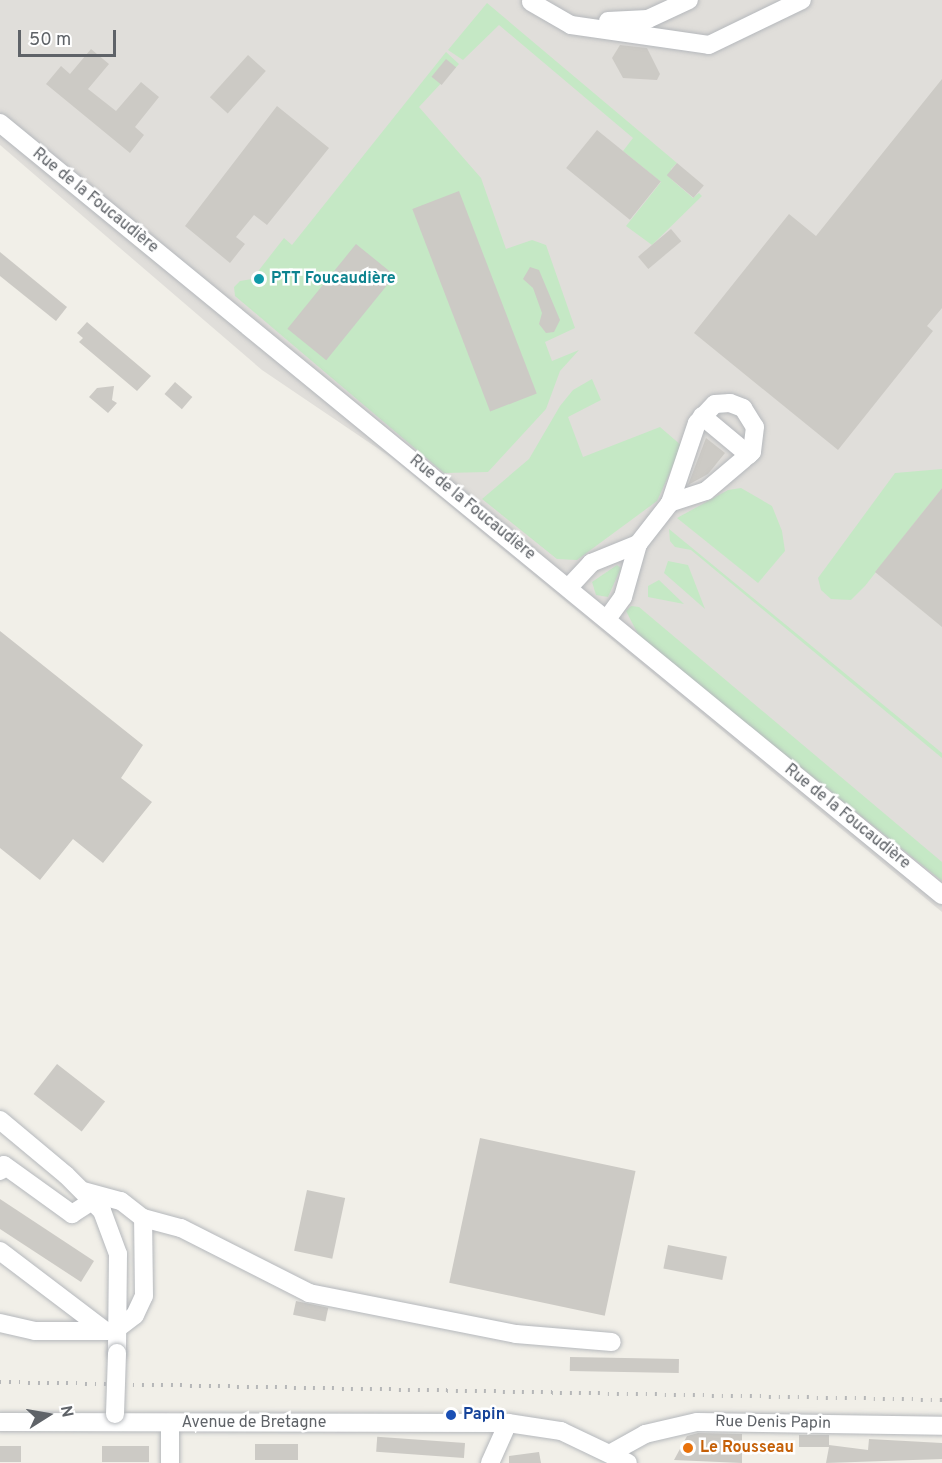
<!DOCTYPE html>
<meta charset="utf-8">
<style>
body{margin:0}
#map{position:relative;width:942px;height:1463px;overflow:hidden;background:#f1efe8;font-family:Overpass,sans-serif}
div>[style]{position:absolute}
.industrial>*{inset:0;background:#e0deda}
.green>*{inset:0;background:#c5e8c5}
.building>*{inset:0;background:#cccac5;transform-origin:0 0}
.roads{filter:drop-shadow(0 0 2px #b5b8bc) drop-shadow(0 0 2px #b5b8bc)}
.minor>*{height:18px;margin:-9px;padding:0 9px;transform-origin:9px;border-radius:9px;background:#fff}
.rail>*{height:4px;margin-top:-2px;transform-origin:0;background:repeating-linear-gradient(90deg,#b6b7b8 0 1.5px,transparent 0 9.5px)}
.bridges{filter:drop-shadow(0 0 2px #b5b8bc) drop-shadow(0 0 2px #b5b8bc)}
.minor-bridge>*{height:18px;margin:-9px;padding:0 9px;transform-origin:9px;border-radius:9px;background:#fff}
.dots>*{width:16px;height:16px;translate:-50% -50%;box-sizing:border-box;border:3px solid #fff;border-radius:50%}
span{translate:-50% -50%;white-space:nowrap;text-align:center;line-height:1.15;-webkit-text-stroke:5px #fff;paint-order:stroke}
.street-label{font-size:16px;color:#5f6368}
.culture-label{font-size:16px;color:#0d838f;font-weight:700}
.left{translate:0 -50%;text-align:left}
.transit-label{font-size:16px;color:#164399;font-weight:700}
.food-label{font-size:16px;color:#c56008;font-weight:700}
.north{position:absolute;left:18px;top:1385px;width:60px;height:60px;-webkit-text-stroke:4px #fff;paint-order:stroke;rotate:79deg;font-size:16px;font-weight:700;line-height:24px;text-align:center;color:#5f6368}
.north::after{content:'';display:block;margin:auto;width:21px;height:27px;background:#5f6368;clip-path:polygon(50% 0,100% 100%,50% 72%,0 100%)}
.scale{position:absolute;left:18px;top:30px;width:98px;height:27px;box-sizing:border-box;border:3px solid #5f6368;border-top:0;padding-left:8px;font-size:18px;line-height:21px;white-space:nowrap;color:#5f6368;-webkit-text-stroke:4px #fff;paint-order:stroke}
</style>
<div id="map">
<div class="industrial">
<i style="clip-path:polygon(0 0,942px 0,942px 912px,392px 458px,262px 370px,0 145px)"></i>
</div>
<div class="green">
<i style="clip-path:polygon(487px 3px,677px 163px,671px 169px,672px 180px,693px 198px,699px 193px,702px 196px,652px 245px,626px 226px,661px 182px,623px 151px,633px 138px,499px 25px,463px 60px,448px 50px)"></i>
<i style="clip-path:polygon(446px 52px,459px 64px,419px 107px,481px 178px,506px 249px,532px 240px,546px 245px,575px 328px,545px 342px,552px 361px,579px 350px,560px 371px,546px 409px,488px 472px,444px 473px,235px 296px,234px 287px,240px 281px,252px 279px,284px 238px,292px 245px)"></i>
<i style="clip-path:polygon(592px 379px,601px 400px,568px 417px,583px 457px,660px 427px,682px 446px,657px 501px,577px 560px,557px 559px,482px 499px,529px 459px,560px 406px,573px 390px)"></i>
<i style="clip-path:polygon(942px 469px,942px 488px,865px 586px,851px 600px,831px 599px,821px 590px,818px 578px,895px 473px)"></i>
<i style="clip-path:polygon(741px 488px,772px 506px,782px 531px,785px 551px,758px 583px,677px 518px,728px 490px)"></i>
<i style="clip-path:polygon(669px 529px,942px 753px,942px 758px,691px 550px,675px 547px,670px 541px)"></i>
<i style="clip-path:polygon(668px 561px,688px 565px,705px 609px,664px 573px)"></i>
<i style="clip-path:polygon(617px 565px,621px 568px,608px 597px,596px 595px,592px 582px)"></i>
<i style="clip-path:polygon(659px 580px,684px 604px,648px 597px,648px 586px)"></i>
<i style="clip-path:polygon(631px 606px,639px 607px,942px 862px,942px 881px,640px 638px,626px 611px)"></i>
</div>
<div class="building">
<i style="clip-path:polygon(620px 45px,647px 48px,660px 74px,657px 80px,623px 78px,612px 58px)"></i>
<i style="clip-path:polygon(91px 49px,109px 64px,88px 89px,116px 111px,141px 82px,159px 97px,135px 127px,144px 135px,130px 153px,46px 84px,61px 66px,70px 74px)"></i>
<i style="left:248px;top:55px;width:24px;height:57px;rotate:42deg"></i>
<i style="left:446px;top:59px;width:13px;height:23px;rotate:39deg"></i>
<i style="clip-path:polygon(942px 79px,942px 308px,927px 326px,933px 331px,838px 450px,694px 333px,789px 214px,816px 236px)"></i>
<i style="clip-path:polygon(277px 106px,329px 148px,267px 225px,254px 215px,236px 237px,245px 244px,230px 263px,185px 226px)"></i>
<i style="left:597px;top:130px;width:82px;height:49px;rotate:39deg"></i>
<i style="left:677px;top:163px;width:35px;height:16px;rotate:40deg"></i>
<i style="left:459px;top:191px;width:217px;height:50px;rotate:69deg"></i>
<i style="left:671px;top:229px;width:16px;height:43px;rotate:50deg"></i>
<i style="left:356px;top:244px;width:50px;height:109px;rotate:39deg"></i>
<i style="clip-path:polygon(0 252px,67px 307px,56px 321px,0 276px)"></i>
<i style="clip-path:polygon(530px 267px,539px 270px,560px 320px,554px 332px,546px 333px,539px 324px,542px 313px,533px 288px,523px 279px)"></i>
<i style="clip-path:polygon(87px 322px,151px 376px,137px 391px,79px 342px,83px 338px,77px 333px)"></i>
<i style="left:175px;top:382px;width:23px;height:16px;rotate:41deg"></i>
<i style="clip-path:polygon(114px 386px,112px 400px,117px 403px,108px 413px,89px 397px,97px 388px)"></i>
<i style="clip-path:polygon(706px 438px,725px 453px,708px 474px,688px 485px)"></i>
<i style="clip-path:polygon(942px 488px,942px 627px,875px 572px)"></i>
<i style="clip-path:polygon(0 631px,143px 745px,121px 778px,152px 802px,103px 863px,73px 839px,40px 880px,0 848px)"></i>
<i style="left:57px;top:1064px;width:61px;height:38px;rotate:38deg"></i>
<i style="left:480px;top:1138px;width:159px;height:148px;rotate:12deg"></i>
<i style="left:307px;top:1190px;width:39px;height:62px;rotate:12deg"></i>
<i style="clip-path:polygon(0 1199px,94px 1261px,81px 1282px,0 1229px)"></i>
<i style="left:668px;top:1245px;width:60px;height:24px;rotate:11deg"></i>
<i style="left:296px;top:1301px;width:33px;height:14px;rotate:12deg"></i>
<i style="left:570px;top:1357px;width:109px;height:14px;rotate:1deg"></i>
<i style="clip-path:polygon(698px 1433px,742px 1434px,742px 1463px,674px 1460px,687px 1436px)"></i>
<i style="clip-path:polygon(799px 1435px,829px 1435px,829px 1445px,868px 1450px,869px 1439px,942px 1443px,942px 1459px,826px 1463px,829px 1447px,799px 1447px)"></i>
<i style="left:465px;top:1443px;width:15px;height:88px;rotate:94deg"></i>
<i style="left:298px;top:1444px;width:16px;height:43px;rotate:90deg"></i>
<i style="left:21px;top:1446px;width:16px;height:21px;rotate:90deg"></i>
<i style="left:102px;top:1446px;width:47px;height:16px"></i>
<i style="clip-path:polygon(539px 1452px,541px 1463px,509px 1463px,509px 1456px)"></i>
</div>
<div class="roads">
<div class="minor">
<i style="left:531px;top:2px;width:46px;rotate:29.9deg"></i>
<i style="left:571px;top:25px;width:139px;rotate:8.2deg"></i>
<i style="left:709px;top:45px;width:103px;rotate:-25.8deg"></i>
<i style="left:608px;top:21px;width:40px;rotate:-2.9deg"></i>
<i style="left:648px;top:19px;width:45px;rotate:-24.9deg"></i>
<i style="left:0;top:123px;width:1218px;rotate:39.34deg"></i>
<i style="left:702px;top:416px;width:61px;rotate:39.7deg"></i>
<i style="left:569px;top:587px;width:33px;rotate:-47deg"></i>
<i style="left:591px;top:563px;width:51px;rotate:-22deg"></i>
<i style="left:607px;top:619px;width:27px;rotate:-54deg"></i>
<i style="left:623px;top:597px;width:55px;rotate:-74.2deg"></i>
<i style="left:638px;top:544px;width:52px;rotate:-52deg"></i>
<i style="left:670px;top:503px;width:84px;rotate:-71.4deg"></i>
<i style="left:697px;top:423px;width:26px;rotate:-47deg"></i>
<i style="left:715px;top:404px;width:15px;rotate:-4deg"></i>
<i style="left:730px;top:403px;width:14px;rotate:21deg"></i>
<i style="left:743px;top:408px;width:22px;rotate:58deg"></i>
<i style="left:755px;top:427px;width:25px;rotate:97deg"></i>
<i style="left:752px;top:452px;width:60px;rotate:139.7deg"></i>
<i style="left:706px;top:491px;width:38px;rotate:162deg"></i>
<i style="left:0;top:1120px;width:86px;rotate:39.8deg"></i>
<i style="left:66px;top:1175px;width:51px;rotate:45deg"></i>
<i style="left:102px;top:1211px;width:46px;rotate:69.6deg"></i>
<i style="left:118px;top:1254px;width:99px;rotate:90.6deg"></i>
<i style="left:0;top:1171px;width:7px;rotate:-56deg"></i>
<i style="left:4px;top:1165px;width:84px;rotate:35.8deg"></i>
<i style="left:72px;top:1214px;width:24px;rotate:-33deg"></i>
<i style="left:83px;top:1191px;width:39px;rotate:15deg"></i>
<i style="left:121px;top:1201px;width:28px;rotate:38deg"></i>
<i style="left:143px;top:1218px;width:39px;rotate:15deg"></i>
<i style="left:181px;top:1228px;width:144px;rotate:26.9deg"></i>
<i style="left:309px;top:1293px;width:211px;rotate:11.2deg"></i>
<i style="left:516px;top:1334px;width:96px;rotate:4.8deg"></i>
<i style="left:0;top:1251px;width:131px;rotate:37.2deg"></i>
<i style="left:0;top:1323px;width:36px;rotate:13deg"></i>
<i style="left:35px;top:1331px;width:73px"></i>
<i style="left:118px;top:1328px;width:21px;rotate:-37deg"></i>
<i style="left:135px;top:1315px;width:21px;rotate:-65deg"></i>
<i style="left:144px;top:1296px;width:78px;rotate:-90.7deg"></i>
<i style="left:0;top:1422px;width:508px;rotate:0.11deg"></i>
<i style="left:508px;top:1423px;width:54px;rotate:8.6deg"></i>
<i style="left:561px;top:1431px;width:74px;rotate:25.5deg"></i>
<i style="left:611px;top:1453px;width:39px;rotate:-29deg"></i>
<i style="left:645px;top:1434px;width:53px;rotate:-13deg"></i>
<i style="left:697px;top:1422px;width:245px;rotate:0.9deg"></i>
<i style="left:170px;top:1463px;width:40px;rotate:-90deg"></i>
<i style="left:490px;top:1463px;width:44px;rotate:-65.8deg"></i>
</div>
</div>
<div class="rail">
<i style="left:0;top:1382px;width:942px;rotate:1.09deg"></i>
</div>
<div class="bridges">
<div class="minor-bridge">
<i style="left:115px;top:1414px;width:61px;rotate:-88.1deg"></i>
</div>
</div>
<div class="dots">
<i style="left:259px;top:279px;background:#0f9aa8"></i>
<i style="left:451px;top:1415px;background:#1a4fb4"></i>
<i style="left:688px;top:1448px;background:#e8710a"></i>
</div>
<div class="street-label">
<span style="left:95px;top:201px;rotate:39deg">Rue de la Foucaudière</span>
<span style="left:472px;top:508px;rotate:39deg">Rue de la Foucaudière</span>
<span style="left:847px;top:817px;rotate:39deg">Rue de la Foucaudière</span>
<span style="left:254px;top:1423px">Avenue de Bretagne</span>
<span style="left:773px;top:1423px;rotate:1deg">Rue Denis Papin</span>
</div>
<div class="culture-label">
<span class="left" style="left:271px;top:279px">PTT Foucaudière</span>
</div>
<div class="transit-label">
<span class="left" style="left:463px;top:1415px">Papin</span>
</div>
<div class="food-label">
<span class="left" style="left:700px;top:1448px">Le Rousseau</span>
</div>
<div class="north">N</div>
<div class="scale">50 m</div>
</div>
